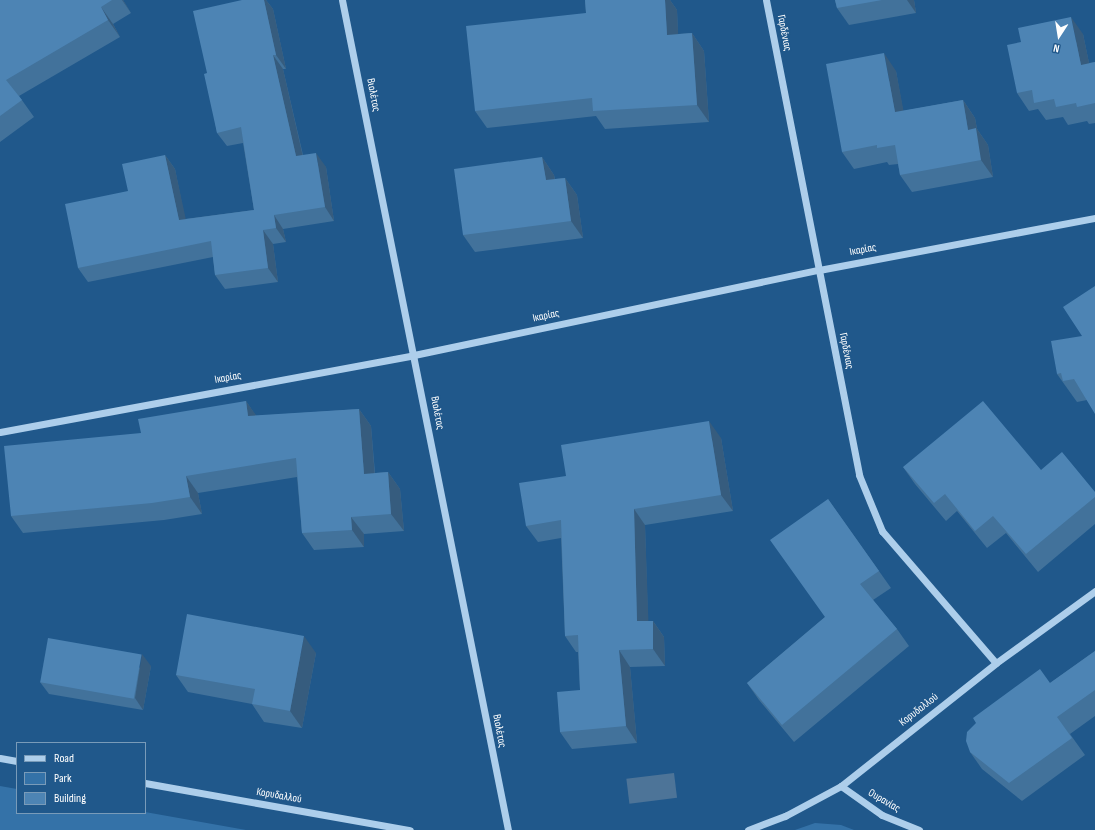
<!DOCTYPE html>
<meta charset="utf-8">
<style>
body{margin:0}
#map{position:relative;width:1095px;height:830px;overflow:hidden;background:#20588b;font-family:"Sofia Sans Condensed",sans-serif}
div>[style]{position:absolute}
.green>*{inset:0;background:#3472a8}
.water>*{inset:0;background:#4d7498;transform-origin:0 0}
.minor>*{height:7px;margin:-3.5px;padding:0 3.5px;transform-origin:3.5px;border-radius:3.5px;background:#adceeb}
.wall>*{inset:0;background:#42729b}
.shaded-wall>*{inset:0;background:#365c7e}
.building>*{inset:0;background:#4d84b4;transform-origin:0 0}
span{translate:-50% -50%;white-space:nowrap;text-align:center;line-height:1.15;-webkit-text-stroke:3.5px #20588b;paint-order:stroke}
.street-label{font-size:11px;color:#fff}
.legend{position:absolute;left:16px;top:742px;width:130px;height:72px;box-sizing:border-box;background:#20588b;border:1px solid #799bb9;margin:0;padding:5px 7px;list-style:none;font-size:12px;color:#fff}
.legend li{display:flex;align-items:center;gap:8px;height:20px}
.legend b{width:20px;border:1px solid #799bb9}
.north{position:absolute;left:1039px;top:16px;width:40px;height:40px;-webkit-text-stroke:3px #20588b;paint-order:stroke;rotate:192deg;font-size:11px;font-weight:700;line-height:16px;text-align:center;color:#fff}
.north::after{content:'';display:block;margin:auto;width:14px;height:18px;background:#fff;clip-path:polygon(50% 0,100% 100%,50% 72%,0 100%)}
</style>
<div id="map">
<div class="green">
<i style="clip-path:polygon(0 786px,17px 789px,17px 813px,145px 812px,246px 830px,0 830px)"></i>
<i style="clip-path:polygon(815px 823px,841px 825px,854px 830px,795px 830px)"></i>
</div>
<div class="water">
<i style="left:674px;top:773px;width:25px;height:48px;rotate:83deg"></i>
</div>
<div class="minor">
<i style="left:342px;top:0;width:846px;rotate:78.69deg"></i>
<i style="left:766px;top:0;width:484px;rotate:78.9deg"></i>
<i style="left:859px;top:475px;width:61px;rotate:67.7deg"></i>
<i style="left:882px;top:531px;width:174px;rotate:49.2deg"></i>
<i style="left:0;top:432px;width:421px;rotate:-10.5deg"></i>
<i style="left:414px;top:355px;width:414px;rotate:-11.9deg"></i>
<i style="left:819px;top:270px;width:281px;rotate:-10.7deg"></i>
<i style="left:0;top:758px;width:17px;rotate:10deg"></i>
<i style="left:145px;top:783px;width:269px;rotate:10.1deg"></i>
<i style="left:841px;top:786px;width:50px;rotate:35.3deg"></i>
<i style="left:882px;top:815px;width:40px;rotate:22deg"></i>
<i style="left:748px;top:830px;width:40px;rotate:-21deg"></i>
<i style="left:785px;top:816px;width:64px;rotate:-28.2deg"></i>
<i style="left:841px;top:786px;width:198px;rotate:-38.4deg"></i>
<i style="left:996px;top:663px;width:122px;rotate:-36deg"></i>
</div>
<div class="wall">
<i style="clip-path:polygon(0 0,123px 0,131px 13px,113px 24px,120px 37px,19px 96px,34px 117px,0 142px)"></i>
<i style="clip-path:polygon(242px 0,266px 0,273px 9px,286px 69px,283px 69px,303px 155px,326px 167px,334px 221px,283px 229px,286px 242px,273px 244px,278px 282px,225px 289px,215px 275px,213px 257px,88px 282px,78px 268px,128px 191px,165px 155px,175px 169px,185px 219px,254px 210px,243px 143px,227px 146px,217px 133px,207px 73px)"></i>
<i style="clip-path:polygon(585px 0,670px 0,677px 10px,678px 34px,692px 33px,704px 51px,709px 122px,605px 129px,596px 116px,487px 128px,475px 111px,586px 13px)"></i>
<i style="clip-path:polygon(835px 0,914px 0,916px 13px,849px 25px,837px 8px)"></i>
<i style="clip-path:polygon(1083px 34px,1089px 63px,1095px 62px,1095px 123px,1089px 124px,1087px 121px,1068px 125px,1063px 117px,1046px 120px,1038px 109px,1029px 111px,1017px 93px)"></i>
<i style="clip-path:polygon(896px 71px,903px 111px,963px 100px,975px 118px,977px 129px,988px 145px,993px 177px,912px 192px,900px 175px,898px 164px,889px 165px,887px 162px,854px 169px,842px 152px)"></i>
<i style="clip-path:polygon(542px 157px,554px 175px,555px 179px,565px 178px,577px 195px,583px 238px,475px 252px,463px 235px)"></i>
<i style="clip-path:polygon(1082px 336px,1087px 400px,1077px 402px,1057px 374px)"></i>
<i style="clip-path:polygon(246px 401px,256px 416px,359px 409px,371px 426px,375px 473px,388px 472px,400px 489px,404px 531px,364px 534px,364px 547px,314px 550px,302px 533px,297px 477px,198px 493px,202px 514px,164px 520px,23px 533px,11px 516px,141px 433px)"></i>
<i style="clip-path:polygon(721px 438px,733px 511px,645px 525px,648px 621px,653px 621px,664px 637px,665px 666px,630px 667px,637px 743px,572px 749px,560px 732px,580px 690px,578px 652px,576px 652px,565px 636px,561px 538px,538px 542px,526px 526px,566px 476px)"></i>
<i style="clip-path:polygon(903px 467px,1041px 470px,1095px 492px,1095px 524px,1038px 572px,1006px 533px,987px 548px,957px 511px,946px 521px,915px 484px)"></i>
<i style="clip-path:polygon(828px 499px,891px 588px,873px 600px,897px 629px,909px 646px,794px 742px,759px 700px,747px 683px,825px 617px)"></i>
<i style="clip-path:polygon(1095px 651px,1095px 716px,1070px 734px,1085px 755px,1022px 801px,982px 769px,970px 752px,1050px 683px)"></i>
<i style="clip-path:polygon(316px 653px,302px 728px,264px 722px,252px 704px,188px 692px,176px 675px)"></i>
<i style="clip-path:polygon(151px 666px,143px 710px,49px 694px,40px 682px)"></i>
</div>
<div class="shaded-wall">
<i style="clip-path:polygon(122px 0,123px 0,131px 13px)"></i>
<i style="clip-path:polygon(264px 0,266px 0,273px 9px,286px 69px,276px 55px)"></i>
<i style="clip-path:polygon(665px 0,670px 0,677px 10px,679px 52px,667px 35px)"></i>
<i style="clip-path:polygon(907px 0,914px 0,916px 13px)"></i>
<i style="clip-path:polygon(101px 7px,113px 24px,120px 37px,108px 20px)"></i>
<i style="clip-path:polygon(1071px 17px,1083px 34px,1093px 82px,1081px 65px)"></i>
<i style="clip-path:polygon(692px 33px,704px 51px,709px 122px,697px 105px)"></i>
<i style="clip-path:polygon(884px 53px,896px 71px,907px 129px,895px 112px)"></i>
<i style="clip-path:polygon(273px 55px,283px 69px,306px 170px,296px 156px)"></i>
<i style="clip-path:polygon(963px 100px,975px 118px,977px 129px,988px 145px,993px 177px,981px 160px,968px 130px)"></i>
<i style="clip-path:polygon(316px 153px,326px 167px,334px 221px,325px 207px)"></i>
<i style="clip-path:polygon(165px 155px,175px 169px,189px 234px,179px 220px)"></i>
<i style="clip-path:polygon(542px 157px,554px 175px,558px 198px,546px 180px)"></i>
<i style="clip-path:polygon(565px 178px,577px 195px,583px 238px,571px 221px)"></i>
<i style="clip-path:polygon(274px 215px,283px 229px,286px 242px,276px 228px)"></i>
<i style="clip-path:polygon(263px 230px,273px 244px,278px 282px,268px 268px)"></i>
<i style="clip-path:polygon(246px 401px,258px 418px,248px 416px)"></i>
<i style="clip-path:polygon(359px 409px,371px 426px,376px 491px,364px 474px)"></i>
<i style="clip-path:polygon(709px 421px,721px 438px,733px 511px,721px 495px)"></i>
<i style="clip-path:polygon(388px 472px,400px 489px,404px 531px,391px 514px)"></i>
<i style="clip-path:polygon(186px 476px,198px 493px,202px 514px,190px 497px)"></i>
<i style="clip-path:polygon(634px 509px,645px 525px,649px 638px,637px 621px)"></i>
<i style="clip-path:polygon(351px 517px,364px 534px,364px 547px,352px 530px)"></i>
<i style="clip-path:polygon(653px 621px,664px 637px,665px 666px,653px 649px)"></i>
<i style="clip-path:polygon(304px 636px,316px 653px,302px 728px,290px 711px)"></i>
<i style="clip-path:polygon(619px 650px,630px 667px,637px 743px,626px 726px)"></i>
<i style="clip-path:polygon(142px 654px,151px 666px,143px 710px,135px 698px)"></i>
</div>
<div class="building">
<i style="clip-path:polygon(0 0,112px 0,101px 7px,108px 20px,6px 80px,22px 100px,0 116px)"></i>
<i style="clip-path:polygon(242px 0,264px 0,276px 55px,273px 55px,296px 156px,316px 153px,325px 207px,274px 215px,276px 228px,263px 230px,268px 268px,215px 275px,211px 241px,78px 268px,65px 204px,128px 191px,122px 164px,165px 155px,179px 220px,254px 210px,241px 127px,217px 133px,204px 74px,207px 73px,193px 11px)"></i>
<i style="clip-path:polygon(585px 0,665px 0,667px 35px,692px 33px,697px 105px,593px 111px,592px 98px,475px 111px,466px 26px,586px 13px)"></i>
<i style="clip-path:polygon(835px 0,882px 0,837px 8px)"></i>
<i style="clip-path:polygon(1071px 17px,1081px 65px,1095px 62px,1095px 103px,1077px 107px,1076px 103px,1056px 107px,1054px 99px,1034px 103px,1032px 90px,1017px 93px,1007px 45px,1021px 42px,1018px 28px)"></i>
<i style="clip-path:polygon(884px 53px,895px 112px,963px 100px,968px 130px,976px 128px,981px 160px,900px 175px,895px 145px,877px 148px,877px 145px,842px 152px,826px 64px)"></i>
<i style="clip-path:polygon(542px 157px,546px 180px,565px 178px,571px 221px,463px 235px,454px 169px)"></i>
<i style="clip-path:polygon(1095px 286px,1095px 414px,1074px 379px,1063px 381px,1061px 373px,1057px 374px,1051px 341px,1082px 336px,1063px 307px)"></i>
<i style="clip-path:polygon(246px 401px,248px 416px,359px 409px,364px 474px,388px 472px,391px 514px,351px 517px,352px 530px,302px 533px,296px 458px,186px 476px,190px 497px,152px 503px,11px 516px,4px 446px,141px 433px,138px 419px)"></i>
<i style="clip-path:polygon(983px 401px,1041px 470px,1062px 452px,1095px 492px,1095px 497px,1026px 554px,993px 516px,975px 531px,945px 494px,934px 503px,903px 467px)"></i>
<i style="clip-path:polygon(709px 421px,721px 495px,634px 509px,637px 621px,653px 621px,653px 649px,619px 650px,626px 726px,560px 732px,557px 692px,580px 690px,578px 635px,565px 636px,561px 520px,526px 526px,519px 483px,566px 476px,561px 445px)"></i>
<i style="clip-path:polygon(828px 499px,879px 571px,860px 584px,897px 629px,782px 725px,747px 683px,825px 617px,770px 540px)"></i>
<i style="clip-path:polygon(187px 614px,304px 636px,290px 711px,252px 704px,255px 689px,176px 675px)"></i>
<i style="left:48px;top:638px;width:95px;height:45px;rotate:10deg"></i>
<i style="clip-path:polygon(1095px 651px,1095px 690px,1057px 717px,1072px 738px,1009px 783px,970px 752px,966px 741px,967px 732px,976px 723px,973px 718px,1040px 669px,1050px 683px)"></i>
</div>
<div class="street-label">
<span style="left:784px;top:33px;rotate:79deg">Γαρδένιας</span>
<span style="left:373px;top:95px;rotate:79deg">Βιολέτας</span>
<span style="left:863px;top:250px;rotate:-11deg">Ικαρίας</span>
<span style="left:546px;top:316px;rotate:-12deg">Ικαρίας</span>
<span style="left:846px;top:351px;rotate:79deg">Γαρδένιας</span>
<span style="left:228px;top:378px;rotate:-10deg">Ικαρίας</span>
<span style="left:437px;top:413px;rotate:79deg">Βιολέτας</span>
<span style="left:919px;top:710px;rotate:-38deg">Κορυδαλλού</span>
<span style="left:499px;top:731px;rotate:79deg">Βιολέτας</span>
<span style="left:279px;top:796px;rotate:10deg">Κορυδαλλού</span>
<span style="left:884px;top:801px;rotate:30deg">Ουρανίας</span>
</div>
<ul class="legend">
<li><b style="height:5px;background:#adceeb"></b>Road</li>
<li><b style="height:11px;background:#3472a8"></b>Park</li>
<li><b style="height:11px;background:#4d84b4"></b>Building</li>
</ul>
<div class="north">N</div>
</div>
